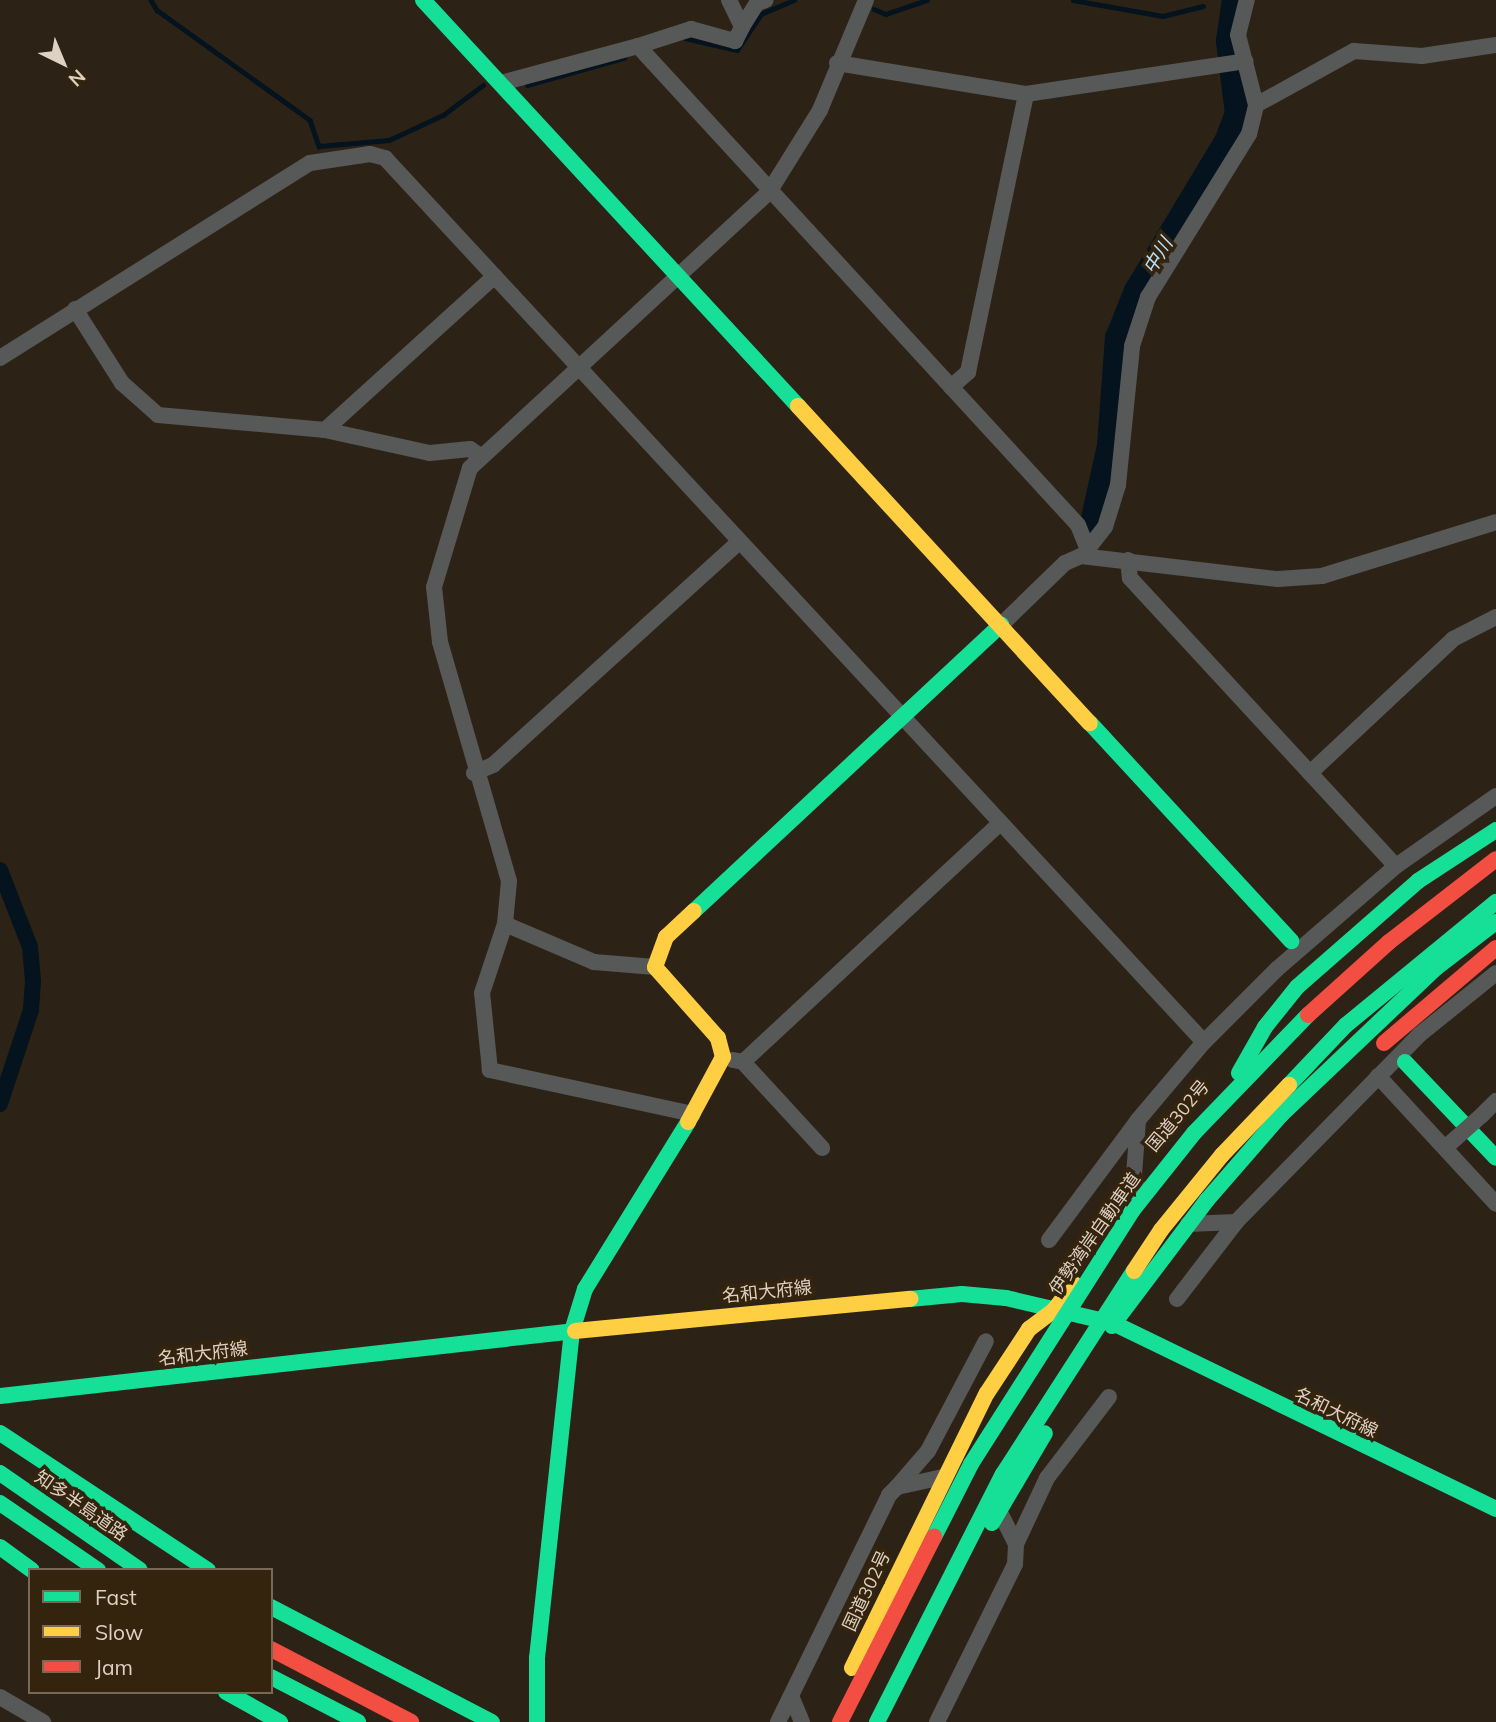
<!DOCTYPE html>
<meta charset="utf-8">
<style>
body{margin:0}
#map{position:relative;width:1496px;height:1722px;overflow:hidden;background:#2c2316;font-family:Mulish,"Noto Sans JP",sans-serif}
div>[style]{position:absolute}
.stream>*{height:4.5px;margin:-2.25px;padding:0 2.25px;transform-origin:2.25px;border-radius:2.25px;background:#04131d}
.canal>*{height:16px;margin:-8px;padding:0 8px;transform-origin:8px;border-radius:8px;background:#04131d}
.river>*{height:26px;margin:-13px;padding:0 13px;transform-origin:13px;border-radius:13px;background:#04131d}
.street>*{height:16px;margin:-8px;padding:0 8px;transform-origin:8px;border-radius:8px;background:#575858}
.fast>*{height:16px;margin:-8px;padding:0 8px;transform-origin:8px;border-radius:8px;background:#16e098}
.slow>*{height:16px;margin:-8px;padding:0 8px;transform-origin:8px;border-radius:8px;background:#ffcf43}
.jam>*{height:16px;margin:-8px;padding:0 8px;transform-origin:8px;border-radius:8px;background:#f24e42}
.street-bridge>*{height:16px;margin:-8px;padding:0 8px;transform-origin:8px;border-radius:8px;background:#575858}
.fast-bridge>*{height:16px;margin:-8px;padding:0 8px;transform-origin:8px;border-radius:8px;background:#16e098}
.slow-bridge>*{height:16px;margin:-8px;padding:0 8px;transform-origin:8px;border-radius:8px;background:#ffcf43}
.jam-bridge>*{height:16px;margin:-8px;padding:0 8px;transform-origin:8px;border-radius:8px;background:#f24e42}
span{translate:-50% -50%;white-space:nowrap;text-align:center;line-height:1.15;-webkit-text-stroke:7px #35240d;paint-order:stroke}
.street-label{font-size:18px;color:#ddd1c4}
.water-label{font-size:19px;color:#b6e1fb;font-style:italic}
.legend{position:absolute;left:28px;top:1568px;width:245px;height:126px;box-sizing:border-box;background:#35240d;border:2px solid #786956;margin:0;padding:9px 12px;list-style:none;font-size:21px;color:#ddd1c4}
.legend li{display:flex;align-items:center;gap:14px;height:35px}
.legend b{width:35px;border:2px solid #786956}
.north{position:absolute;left:28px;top:28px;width:70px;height:70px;-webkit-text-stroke:5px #35240d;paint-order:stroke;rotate:137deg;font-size:19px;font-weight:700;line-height:28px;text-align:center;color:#ddd1c4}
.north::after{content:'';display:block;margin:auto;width:24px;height:32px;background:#ddd1c4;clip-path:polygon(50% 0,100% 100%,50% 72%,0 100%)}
</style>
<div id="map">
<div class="stream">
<i style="left:151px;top:0;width:12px;rotate:59deg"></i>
<i style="left:157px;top:10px;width:188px;rotate:35.7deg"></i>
<i style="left:310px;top:120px;width:28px;rotate:71deg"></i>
<i style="left:319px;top:146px;width:70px;rotate:-4.9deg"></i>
<i style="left:389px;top:140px;width:60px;rotate:-24.8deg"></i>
<i style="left:443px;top:115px;width:50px;rotate:-36.9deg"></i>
<i style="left:1073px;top:0;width:91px;rotate:10.1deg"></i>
<i style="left:1163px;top:16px;width:41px;rotate:-14deg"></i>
<i style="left:874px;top:9px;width:13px;rotate:23deg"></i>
<i style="left:886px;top:14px;width:43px;rotate:-18.9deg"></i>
<i style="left:685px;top:38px;width:53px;rotate:13deg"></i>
<i style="left:737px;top:50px;width:43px;rotate:-56.3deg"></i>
<i style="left:761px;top:14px;width:36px;rotate:-23deg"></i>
<i style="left:527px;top:85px;width:101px;rotate:-15.6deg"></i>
</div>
<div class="canal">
<i style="left:0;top:870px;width:83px;rotate:68.7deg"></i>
<i style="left:30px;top:947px;width:34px;rotate:85deg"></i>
<i style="left:33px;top:981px;width:29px;rotate:94deg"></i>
<i style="left:31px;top:1010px;width:99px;rotate:108.3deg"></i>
</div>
<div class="river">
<i style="left:1093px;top:523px;width:79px;rotate:-77.6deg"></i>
<i style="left:1110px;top:446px;width:108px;rotate:-85.8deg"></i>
<i style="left:1118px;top:338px;width:51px;rotate:-68deg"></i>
<i style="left:1137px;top:291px;width:174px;rotate:-58.9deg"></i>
<i style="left:1227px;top:142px;width:30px;rotate:-69deg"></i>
<i style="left:1238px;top:114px;width:74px;rotate:-97deg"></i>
<i style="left:1229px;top:41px;width:41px;rotate:-81.7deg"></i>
</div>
<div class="street">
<i style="left:729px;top:0;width:30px;rotate:64deg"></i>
<i style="left:742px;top:27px;width:28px;rotate:-58deg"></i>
<i style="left:757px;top:3px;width:9px;rotate:-18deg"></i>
<i style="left:638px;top:46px;width:56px;rotate:-17.8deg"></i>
<i style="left:691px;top:29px;width:46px;rotate:15.3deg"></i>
<i style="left:735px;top:41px;width:16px;rotate:-63deg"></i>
<i style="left:837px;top:63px;width:192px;rotate:9.3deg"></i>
<i style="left:1026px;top:94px;width:222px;rotate:-8.5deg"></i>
<i style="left:501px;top:83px;width:142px;rotate:-15.1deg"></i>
<i style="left:638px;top:46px;width:650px;rotate:47.43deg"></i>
<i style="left:1078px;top:525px;width:32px;rotate:68deg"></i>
<i style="left:1256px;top:105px;width:112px;rotate:-28.9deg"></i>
<i style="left:1354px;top:51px;width:68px;rotate:4.2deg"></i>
<i style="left:1422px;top:56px;width:75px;rotate:-8.5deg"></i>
<i style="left:75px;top:309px;width:88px;rotate:57.6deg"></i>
<i style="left:122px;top:383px;width:48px;rotate:41.6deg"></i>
<i style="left:158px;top:415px;width:168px;rotate:5.1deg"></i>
<i style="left:325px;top:430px;width:107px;rotate:12.4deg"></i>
<i style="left:430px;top:453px;width:40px;rotate:-5.7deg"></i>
<i style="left:470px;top:449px;width:14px;rotate:34deg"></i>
<i style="left:0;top:358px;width:366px;rotate:-32.2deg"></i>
<i style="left:310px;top:163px;width:61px;rotate:-8.5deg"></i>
<i style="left:370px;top:154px;width:16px;rotate:15deg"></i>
<i style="left:385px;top:158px;width:1205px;rotate:47.19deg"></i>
<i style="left:951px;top:387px;width:23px;rotate:-41deg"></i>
<i style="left:968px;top:372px;width:284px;rotate:-78.2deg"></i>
<i style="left:325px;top:430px;width:229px;rotate:-42.2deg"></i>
<i style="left:1090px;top:546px;width:24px;rotate:-52deg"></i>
<i style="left:1105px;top:527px;width:44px;rotate:-72.8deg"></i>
<i style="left:1118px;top:485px;width:140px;rotate:-84.2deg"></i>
<i style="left:1132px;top:346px;width:52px;rotate:-71.9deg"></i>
<i style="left:1148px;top:297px;width:192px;rotate:-58.2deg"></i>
<i style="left:1249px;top:134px;width:30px;rotate:-76deg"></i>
<i style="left:1256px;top:105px;width:72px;rotate:-104.4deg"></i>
<i style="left:1238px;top:35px;width:36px;rotate:-76deg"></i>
<i style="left:1128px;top:560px;width:18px;rotate:84deg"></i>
<i style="left:1130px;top:578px;width:392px;rotate:47.3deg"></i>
<i style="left:1001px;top:625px;width:89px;rotate:-44.1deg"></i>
<i style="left:1065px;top:563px;width:17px;rotate:-24deg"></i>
<i style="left:1081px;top:556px;width:198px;rotate:6.7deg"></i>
<i style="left:1278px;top:579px;width:44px;rotate:-3.9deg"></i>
<i style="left:1322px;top:576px;width:182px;rotate:-17.2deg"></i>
<i style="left:474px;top:773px;width:21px;rotate:-23deg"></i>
<i style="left:493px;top:765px;width:332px;rotate:-42.2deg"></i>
<i style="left:1310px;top:773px;width:196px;rotate:-43.1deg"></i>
<i style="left:1453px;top:639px;width:48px;rotate:-27.1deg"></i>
<i style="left:505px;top:924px;width:97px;rotate:23.1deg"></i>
<i style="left:594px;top:962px;width:61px;rotate:4.7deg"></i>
<i style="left:733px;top:1060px;width:10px;rotate:11deg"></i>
<i style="left:743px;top:1062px;width:117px;rotate:47.4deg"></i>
<i style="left:743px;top:1062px;width:350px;rotate:-42.9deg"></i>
<i style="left:1378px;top:1076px;width:174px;rotate:47.3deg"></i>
<i style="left:693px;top:1114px;width:208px;rotate:-167.8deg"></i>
<i style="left:490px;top:1070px;width:77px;rotate:-95.9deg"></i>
<i style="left:482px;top:993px;width:73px;rotate:-71.6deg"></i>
<i style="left:505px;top:924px;width:43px;rotate:-84.7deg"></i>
<i style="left:509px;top:881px;width:249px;rotate:-106.1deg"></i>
<i style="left:440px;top:642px;width:55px;rotate:-96.2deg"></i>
<i style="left:434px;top:587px;width:124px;rotate:-73.2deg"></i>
<i style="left:470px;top:468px;width:407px;rotate:-42.7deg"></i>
<i style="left:769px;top:192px;width:97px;rotate:-58.1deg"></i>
<i style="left:820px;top:110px;width:119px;rotate:-67.3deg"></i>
<i style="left:1482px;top:1115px;width:20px;rotate:-45deg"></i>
<i style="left:1140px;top:1194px;width:20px;rotate:-108deg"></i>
<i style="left:1134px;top:1175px;width:55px;rotate:-85.8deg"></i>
<i style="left:1138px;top:1120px;width:102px;rotate:-49.8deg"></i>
<i style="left:1204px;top:1042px;width:103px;rotate:-45deg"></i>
<i style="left:1277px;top:969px;width:157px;rotate:-40.9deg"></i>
<i style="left:1396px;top:866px;width:122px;rotate:-35deg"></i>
<i style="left:1188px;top:1224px;width:48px;rotate:-2.4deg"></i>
<i style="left:1236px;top:1222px;width:262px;rotate:-45.6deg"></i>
<i style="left:1419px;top:1035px;width:99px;rotate:-38.8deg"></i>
<i style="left:1049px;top:1240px;width:149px;rotate:-53.4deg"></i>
<i style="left:1177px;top:1299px;width:97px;rotate:-52.5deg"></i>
<i style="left:897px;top:1487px;width:48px;rotate:-49.3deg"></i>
<i style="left:928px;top:1451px;width:124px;rotate:-62.2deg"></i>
<i style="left:1016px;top:1544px;width:73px;rotate:-64.8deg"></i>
<i style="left:1047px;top:1478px;width:102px;rotate:-52.6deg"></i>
<i style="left:791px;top:1696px;width:28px;rotate:67deg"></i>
<i style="left:0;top:1697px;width:50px;rotate:30.2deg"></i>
<i style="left:778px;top:1722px;width:253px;rotate:-63.9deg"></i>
<i style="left:889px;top:1495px;width:11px;rotate:-45deg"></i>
<i style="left:897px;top:1487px;width:47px;rotate:-12.3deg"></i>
<i style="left:937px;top:1722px;width:176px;rotate:-63.7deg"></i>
<i style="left:1015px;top:1564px;width:20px;rotate:-87deg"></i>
<i style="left:1016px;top:1544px;width:38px;rotate:-117deg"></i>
</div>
<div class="fast">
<i style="left:423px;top:0;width:553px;rotate:47.27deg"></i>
<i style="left:1090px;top:723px;width:297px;rotate:47.3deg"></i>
<i style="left:694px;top:911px;width:420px;rotate:-43deg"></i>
<i style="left:1405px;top:1062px;width:132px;rotate:46.5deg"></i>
<i style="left:1239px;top:1073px;width:53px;rotate:-60.5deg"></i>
<i style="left:1265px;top:1027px;width:51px;rotate:-51.3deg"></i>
<i style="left:1297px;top:987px;width:161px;rotate:-41.2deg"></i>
<i style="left:1418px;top:881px;width:93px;rotate:-33.2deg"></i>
<i style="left:910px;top:1299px;width:52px;rotate:-5.5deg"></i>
<i style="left:962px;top:1294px;width:44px;rotate:5.2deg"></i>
<i style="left:1006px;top:1298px;width:110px;rotate:13.2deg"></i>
<i style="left:1113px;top:1323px;width:426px;rotate:25.9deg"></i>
<i style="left:1112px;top:1326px;width:158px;rotate:-53deg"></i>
<i style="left:1207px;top:1200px;width:113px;rotate:-49deg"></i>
<i style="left:1281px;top:1115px;width:214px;rotate:-43.5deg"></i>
<i style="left:1436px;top:968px;width:76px;rotate:-37.5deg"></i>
<i style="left:0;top:1396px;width:579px;rotate:-6.45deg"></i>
<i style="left:0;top:1433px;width:249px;rotate:33.4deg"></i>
<i style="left:0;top:1473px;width:170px;rotate:34.7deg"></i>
<i style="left:0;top:1503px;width:119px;rotate:34.4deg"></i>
<i style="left:992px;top:1523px;width:104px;rotate:-59.5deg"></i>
<i style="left:0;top:1547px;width:39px;rotate:36deg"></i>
<i style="left:271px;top:1607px;width:249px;rotate:27.5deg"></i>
<i style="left:271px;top:1677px;width:98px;rotate:27.3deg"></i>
<i style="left:226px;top:1692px;width:62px;rotate:29.1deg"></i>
<i style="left:537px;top:1722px;width:64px;rotate:-90deg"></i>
<i style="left:537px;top:1658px;width:329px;rotate:-83.9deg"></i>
<i style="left:572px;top:1331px;width:44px;rotate:-72.8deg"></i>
<i style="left:585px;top:1289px;width:196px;rotate:-58.3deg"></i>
</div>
<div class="slow">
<i style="left:798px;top:406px;width:431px;rotate:47.4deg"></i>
<i style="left:688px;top:1122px;width:74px;rotate:-61.7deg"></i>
<i style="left:723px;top:1057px;width:20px;rotate:-105deg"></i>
<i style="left:718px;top:1038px;width:95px;rotate:-131.6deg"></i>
<i style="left:655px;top:967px;width:32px;rotate:-70deg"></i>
<i style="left:666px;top:937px;width:38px;rotate:-43deg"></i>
<i style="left:575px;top:1331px;width:337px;rotate:-5.5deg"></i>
<i style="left:852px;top:1668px;width:306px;rotate:-63.9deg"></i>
<i style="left:987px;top:1393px;width:77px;rotate:-56.7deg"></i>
<i style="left:1029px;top:1329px;width:31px;rotate:-37deg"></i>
<i style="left:1054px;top:1310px;width:33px;rotate:-52deg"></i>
</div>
<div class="jam">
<i style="left:1384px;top:1043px;width:147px;rotate:-40.3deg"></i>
<i style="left:271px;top:1649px;width:158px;rotate:27.5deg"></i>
</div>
<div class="street-bridge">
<i style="left:1446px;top:1147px;width:48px;rotate:-41.6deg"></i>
</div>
<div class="fast-bridge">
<i style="left:1289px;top:1085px;width:83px;rotate:-46.5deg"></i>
<i style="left:1346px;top:1025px;width:194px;rotate:-39.4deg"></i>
<i style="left:934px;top:1537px;width:82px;rotate:-63.1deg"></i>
<i style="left:971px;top:1464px;width:300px;rotate:-57.5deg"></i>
<i style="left:1132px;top:1211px;width:100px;rotate:-51.5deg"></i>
<i style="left:1194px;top:1133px;width:164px;rotate:-46deg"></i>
<i style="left:877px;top:1722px;width:278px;rotate:-63.1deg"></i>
<i style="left:1003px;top:1474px;width:242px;rotate:-57.2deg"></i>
</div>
<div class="slow-bridge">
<i style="left:1134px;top:1271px;width:49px;rotate:-56.6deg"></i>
<i style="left:1161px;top:1230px;width:97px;rotate:-50.9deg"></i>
<i style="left:1222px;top:1155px;width:97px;rotate:-46.3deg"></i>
</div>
<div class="jam-bridge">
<i style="left:1308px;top:1015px;width:109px;rotate:-42deg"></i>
<i style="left:1389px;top:942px;width:135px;rotate:-37.8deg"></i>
<i style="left:840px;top:1722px;width:208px;rotate:-63.1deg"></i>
</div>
<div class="street-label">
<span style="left:1178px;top:1116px;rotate:-50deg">国道302号</span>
<span style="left:1095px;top:1234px;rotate:-55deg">伊勢湾岸自動車道</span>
<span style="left:767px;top:1292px;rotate:-6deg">名和大府線</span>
<span style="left:203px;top:1354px;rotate:-7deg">名和大府線</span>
<span style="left:1336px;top:1413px;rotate:26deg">名和大府線</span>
<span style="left:81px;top:1506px;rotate:35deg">知多半島道路</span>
<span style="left:867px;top:1591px;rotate:-65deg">国道302号</span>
</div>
<div class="water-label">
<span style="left:1158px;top:256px;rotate:-59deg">中川</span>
</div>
<ul class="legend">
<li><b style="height:9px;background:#16e098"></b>Fast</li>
<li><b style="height:9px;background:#ffcf43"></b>Slow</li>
<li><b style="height:9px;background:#f24e42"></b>Jam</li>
</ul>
<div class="north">N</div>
</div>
